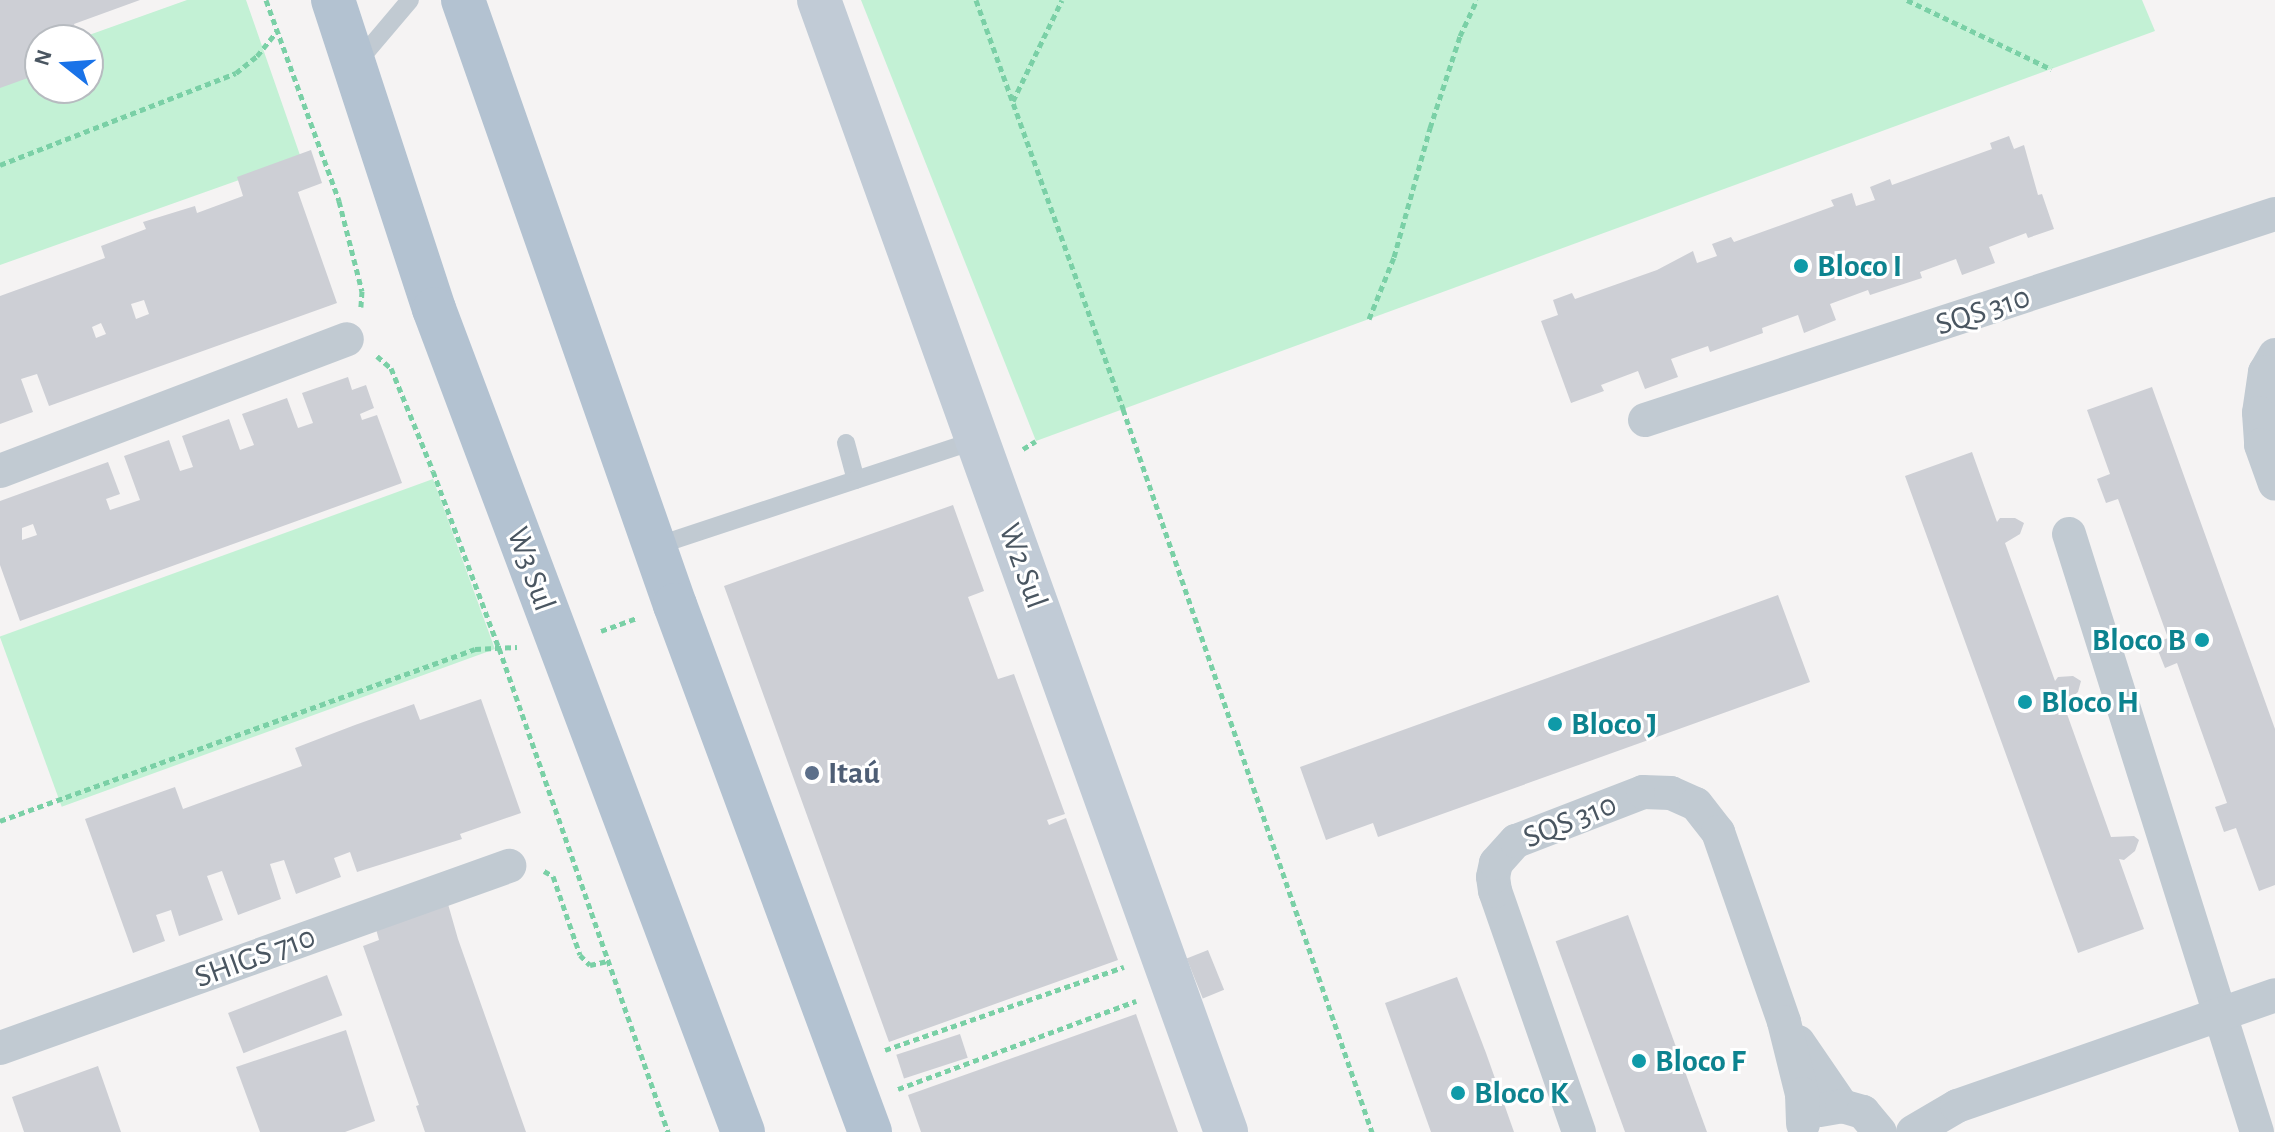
<!DOCTYPE html>
<meta charset="utf-8">
<style>
body{margin:0}
#map{position:relative;width:2275px;height:1132px;overflow:hidden;background:#f5f3f3;font-family:"Alegreya Sans",sans-serif}
div>[style]{position:absolute}
.green>*{inset:0;background:#c3f1d5;transform-origin:0 0}
.building>*{inset:0;background:#cdcfd5;transform-origin:0 0}
.path>*{height:5px;margin-top:-2.5px;transform-origin:0;background:repeating-linear-gradient(90deg,#7ad0a6 0 6px,transparent 0 10px)}
.lane>*{height:18px;margin:-9px;padding:0 9px;transform-origin:9px;border-radius:9px;background:#c1cad2}
.street>*{height:34px;margin:-17px;padding:0 17px;transform-origin:17px;border-radius:17px;background:#c1cad2}
.secondary>*{height:44px;margin:-22px;padding:0 22px;transform-origin:22px;border-radius:22px;background:#c1cbd6}
.primary>*{height:44px;margin:-22px;padding:0 22px;transform-origin:22px;border-radius:22px;background:#b3c2d1}
.dots>*{width:22px;height:22px;translate:-50% -50%;box-sizing:border-box;border:4px solid #fff;border-radius:50%}
span{translate:-50% -50%;white-space:nowrap;text-align:center;line-height:1.15;-webkit-text-stroke:6px #fff;paint-order:stroke}
.culture-label{font-size:32px;color:#0d838f;font-weight:700}
.left{translate:0 -50%;text-align:left}
.right{translate:-100% -50%;text-align:right}
.street-label{font-size:32px;color:#4a5661}
.service-label{font-size:32px;color:#4e5e75;font-weight:700}
.north{position:absolute;left:24px;top:24px;width:80px;height:80px;box-sizing:border-box;background:#fff;border:2px solid #b7bbc0;border-radius:50%;rotate:287deg;font-size:22px;font-weight:700;line-height:32px;text-align:center;color:#4a5661}
.north::after{content:'';display:block;margin:auto;width:28px;height:36px;background:#1a73e8;clip-path:polygon(50% 0,100% 100%,50% 72%,0 100%)}
</style>
<div id="map">
<div class="green">
<i style="clip-path:polygon(187px 0,246px 0,301px 158px,0 265px,0 67px,40px 52px,40px 88px,88px 88px,88px 40px,75px 40px)"></i>
<i style="clip-path:polygon(861px 0,2142px 0,2155px 31px,1036px 441px)"></i>
<i style="left:433px;top:479px;width:181px;height:461px;rotate:70deg"></i>
</div>
<div class="building">
<i style="clip-path:polygon(0 0,140px 0,74px 24px,80px 40px,40px 40px,40px 56px,32px 58px,39px 74px,0 88px)"></i>
<i style="clip-path:polygon(2009px 136px,2014px 149px,2024px 145px,2038px 195px,2042px 194px,2054px 229px,2028px 238px,2026px 233px,1989px 247px,1995px 263px,1962px 275px,1956px 259px,1920px 272px,1922px 278px,1870px 295px,1868px 290px,1830px 304px,1836px 320px,1804px 333px,1798px 315px,1762px 328px,1763px 333px,1710px 352px,1708px 346px,1671px 359px,1678px 377px,1645px 389px,1638px 371px,1601px 385px,1604px 391px,1571px 403px,1541px 321px,1558px 315px,1553px 300px,1572px 293px,1575px 299px,1657px 270px,1693px 251px,1697px 263px,1717px 256px,1712px 244px,1731px 237px,1734px 242px,1834px 206px,1831px 200px,1852px 193px,1856px 206px,1875px 200px,1870px 187px,1890px 179px,1892px 185px,1992px 149px,1990px 143px)"></i>
<i style="clip-path:polygon(evenodd,311px 150px,322px 183px,298px 192px,337px 303px,49px 406px,37px 374px,21px 379px,33px 412px,0 424px,0 296px,105px 258px,101px 246px,146px 229px,143px 222px,195px 206px,197px 213px,243px 196px,237px 177px,311px 150px,144px 300px,149px 314px,136px 319px,131px 304px,144px 300px,311px 150px,101px 323px,106px 334px,96px 338px,92px 327px,101px 323px)"></i>
<i style="clip-path:polygon(evenodd,348px 377px,352px 390px,366px 385px,374px 408px,360px 414px,362px 420px,377px 415px,402px 483px,20px 621px,0 565px,0 501px,108px 462px,120px 494px,106px 499px,110px 510px,140px 500px,124px 456px,169px 440px,180px 471px,193px 467px,182px 436px,229px 419px,240px 450px,254px 445px,242px 414px,287px 398px,298px 428px,313px 423px,302px 393px,348px 377px,33px 524px,37px 535px,22px 540px,22px 528px,33px 524px)"></i>
<i style="clip-path:polygon(2152px 387px,2275px 729px,2275px 885px,2259px 891px,2236px 828px,2224px 832px,2215px 807px,2227px 803px,2177px 663px,2165px 668px,2155px 643px,2168px 638px,2118px 499px,2106px 503px,2097px 479px,2110px 474px,2087px 410px)"></i>
<i style="clip-path:polygon(1972px 452px,1997px 522px,2000px 518px,2015px 518px,2024px 523px,2020px 534px,2005px 543px,2055px 681px,2058px 677px,2073px 676px,2081px 681px,2078px 692px,2066px 702px,2062px 700px,2111px 837px,2134px 836px,2139px 840px,2135px 851px,2124px 860px,2119px 859px,2144px 929px,2078px 953px,1905px 476px)"></i>
<i style="clip-path:polygon(953px 505px,984px 591px,968px 597px,998px 679px,1014px 674px,1065px 814px,1047px 820px,1049px 825px,1066px 818px,1118px 960px,889px 1042px,724px 586px)"></i>
<i style="clip-path:polygon(1778px 595px,1810px 682px,1378px 837px,1373px 823px,1326px 840px,1300px 767px)"></i>
<i style="clip-path:polygon(481px 699px,521px 813px,460px 834px,462px 839px,357px 872px,350px 852px,334px 858px,341px 877px,296px 894px,284px 860px,270px 864px,281px 899px,238px 915px,222px 871px,207px 876px,223px 920px,179px 936px,171px 910px,156px 915px,165px 941px,133px 953px,85px 819px,175px 787px,183px 809px,302px 766px,295px 748px,355px 725px,414px 704px,420px 720px)"></i>
<i style="clip-path:polygon(448px 904px,458px 939px,526px 1132px,425px 1132px,416px 1106px,419px 1105px,363px 946px,379px 940px,376px 929px)"></i>
<i style="left:1628px;top:915px;width:231px;height:77px;rotate:70deg"></i>
<i style="left:1208px;top:950px;width:43px;height:23px;rotate:68deg"></i>
<i style="left:327px;top:975px;width:43px;height:106px;rotate:69deg"></i>
<i style="clip-path:polygon(1457px 977px,1486px 1053px,1514px 1132px,1431px 1132px,1385px 1003px)"></i>
<i style="clip-path:polygon(1136px 1014px,1178px 1132px,921px 1132px,908px 1095px)"></i>
<i style="clip-path:polygon(346px 1030px,375px 1121px,345px 1132px,260px 1132px,236px 1067px)"></i>
<i style="left:960px;top:1034px;width:25px;height:67px;rotate:72deg"></i>
<i style="clip-path:polygon(98px 1066px,121px 1132px,24px 1132px,12px 1097px)"></i>
</div>
<div class="path">
<i style="left:266px;top:0;width:214px;rotate:70deg"></i>
<i style="left:339px;top:201px;width:93px;rotate:75.7deg"></i>
<i style="left:362px;top:291px;width:16px;rotate:94deg"></i>
<i style="left:976px;top:0;width:435px;rotate:70.2deg"></i>
<i style="left:1123px;top:409px;width:765px;rotate:71deg"></i>
<i style="left:1907px;top:0;width:160px;rotate:25.6deg"></i>
<i style="left:1013px;top:101px;width:112px;rotate:-64.1deg"></i>
<i style="left:0;top:165px;width:253px;rotate:-21.3deg"></i>
<i style="left:236px;top:73px;width:27px;rotate:-39deg"></i>
<i style="left:257px;top:56px;width:32px;rotate:-51deg"></i>
<i style="left:1369px;top:319px;width:67px;rotate:-68deg"></i>
<i style="left:1394px;top:257px;width:134px;rotate:-74.4deg"></i>
<i style="left:1430px;top:128px;width:97px;rotate:-71.9deg"></i>
<i style="left:1460px;top:36px;width:40px;rotate:-65deg"></i>
<i style="left:377px;top:356px;width:18px;rotate:41deg"></i>
<i style="left:391px;top:368px;width:111px;rotate:67.8deg"></i>
<i style="left:433px;top:471px;width:189px;rotate:69.6deg"></i>
<i style="left:499px;top:648px;width:513px;rotate:70.75deg"></i>
<i style="left:1023px;top:449px;width:15px;rotate:-32deg"></i>
<i style="left:601px;top:631px;width:37px;rotate:-20deg"></i>
<i style="left:0;top:821px;width:505px;rotate:-19.91deg"></i>
<i style="left:475px;top:649px;width:42px;rotate:-2.7deg"></i>
<i style="left:544px;top:871px;width:10px;rotate:29deg"></i>
<i style="left:553px;top:876px;width:83px;rotate:71.1deg"></i>
<i style="left:580px;top:955px;width:14px;rotate:45deg"></i>
<i style="left:590px;top:965px;width:18px;rotate:-13deg"></i>
<i style="left:885px;top:1050px;width:253px;rotate:-19.2deg"></i>
<i style="left:898px;top:1089px;width:254px;rotate:-20.3deg"></i>
</div>
<div class="lane">
<i style="left:355px;top:65px;width:85px;rotate:-49.8deg"></i>
<i style="left:846px;top:443px;width:38px;rotate:75deg"></i>
<i style="left:656px;top:546px;width:337px;rotate:-18.3deg"></i>
</div>
<div class="street">
<i style="left:2275px;top:355px;width:20px;rotate:120deg"></i>
<i style="left:2265px;top:372px;width:41px;rotate:98.3deg"></i>
<i style="left:2259px;top:413px;width:32px;rotate:86deg"></i>
<i style="left:2261px;top:445px;width:41px;rotate:70.3deg"></i>
<i style="left:1645px;top:420px;width:663px;rotate:-18.11deg"></i>
<i style="left:0;top:471px;width:371px;rotate:-20.8deg"></i>
<i style="left:2069px;top:534px;width:627px;rotate:72.55deg"></i>
<i style="left:1798px;top:1042px;width:78px;rotate:55.5deg"></i>
<i style="left:0;top:1048px;width:541px;rotate:-19.68deg"></i>
<i style="left:1820px;top:1110px;width:22px;rotate:-10deg"></i>
<i style="left:1842px;top:1106px;width:22px;rotate:16deg"></i>
<i style="left:1863px;top:1112px;width:26px;rotate:50deg"></i>
<i style="left:1579px;top:1132px;width:255px;rotate:-109.2deg"></i>
<i style="left:1495px;top:891px;width:14px;rotate:-98deg"></i>
<i style="left:1493px;top:877px;width:14px;rotate:-78deg"></i>
<i style="left:1496px;top:863px;width:30px;rotate:-48deg"></i>
<i style="left:1516px;top:841px;width:136px;rotate:-21.1deg"></i>
<i style="left:1643px;top:792px;width:28px;rotate:2deg"></i>
<i style="left:1671px;top:793px;width:27px;rotate:24deg"></i>
<i style="left:1696px;top:804px;width:36px;rotate:52deg"></i>
<i style="left:1718px;top:832px;width:201px;rotate:70.8deg"></i>
<i style="left:1784px;top:1022px;width:74px;rotate:76deg"></i>
<i style="left:1802px;top:1094px;width:30px;rotate:88deg"></i>
<i style="left:1913px;top:1132px;width:51px;rotate:-30.6deg"></i>
<i style="left:1957px;top:1106px;width:337px;rotate:-19.2deg"></i>
</div>
<div class="secondary">
<i style="left:819px;top:0;width:1203px;rotate:70.22deg"></i>
</div>
<div class="primary">
<i style="left:333px;top:0;width:325px;rotate:71.9deg"></i>
<i style="left:434px;top:309px;width:879px;rotate:69.42deg"></i>
<i style="left:463px;top:0;width:641px;rotate:70.69deg"></i>
<i style="left:675px;top:605px;width:562px;rotate:69.69deg"></i>
</div>
<div class="dots">
<i style="left:1801px;top:266px;background:#0f9aa8"></i>
<i style="left:2202px;top:640px;background:#0f9aa8"></i>
<i style="left:2025px;top:702px;background:#0f9aa8"></i>
<i style="left:1555px;top:724px;background:#0f9aa8"></i>
<i style="left:812px;top:773px;background:#5c6f8a"></i>
<i style="left:1639px;top:1061px;background:#0f9aa8"></i>
<i style="left:1458px;top:1093px;background:#0f9aa8"></i>
</div>
<div class="culture-label">
<span class="left" style="left:1817px;top:266px">Bloco I</span>
<span class="right" style="left:2186px;top:640px">Bloco B</span>
<span class="left" style="left:2041px;top:702px">Bloco H</span>
<span class="left" style="left:1571px;top:724px">Bloco J</span>
<span class="left" style="left:1655px;top:1061px">Bloco F</span>
<span class="left" style="left:1474px;top:1093px">Bloco K</span>
</div>
<div class="street-label">
<span style="left:1983px;top:311px;rotate:-18deg">SQS 310</span>
<span style="left:1023px;top:566px;rotate:70deg">W2 Sul</span>
<span style="left:531px;top:569px;rotate:70deg">W3 Sul</span>
<span style="left:1570px;top:821px;rotate:-22deg">SQS 310</span>
<span style="left:255px;top:957px;rotate:-20deg">SHIGS 710</span>
</div>
<div class="service-label">
<span class="left" style="left:828px;top:773px">Itaú</span>
</div>
<div class="north">N</div>
</div>
